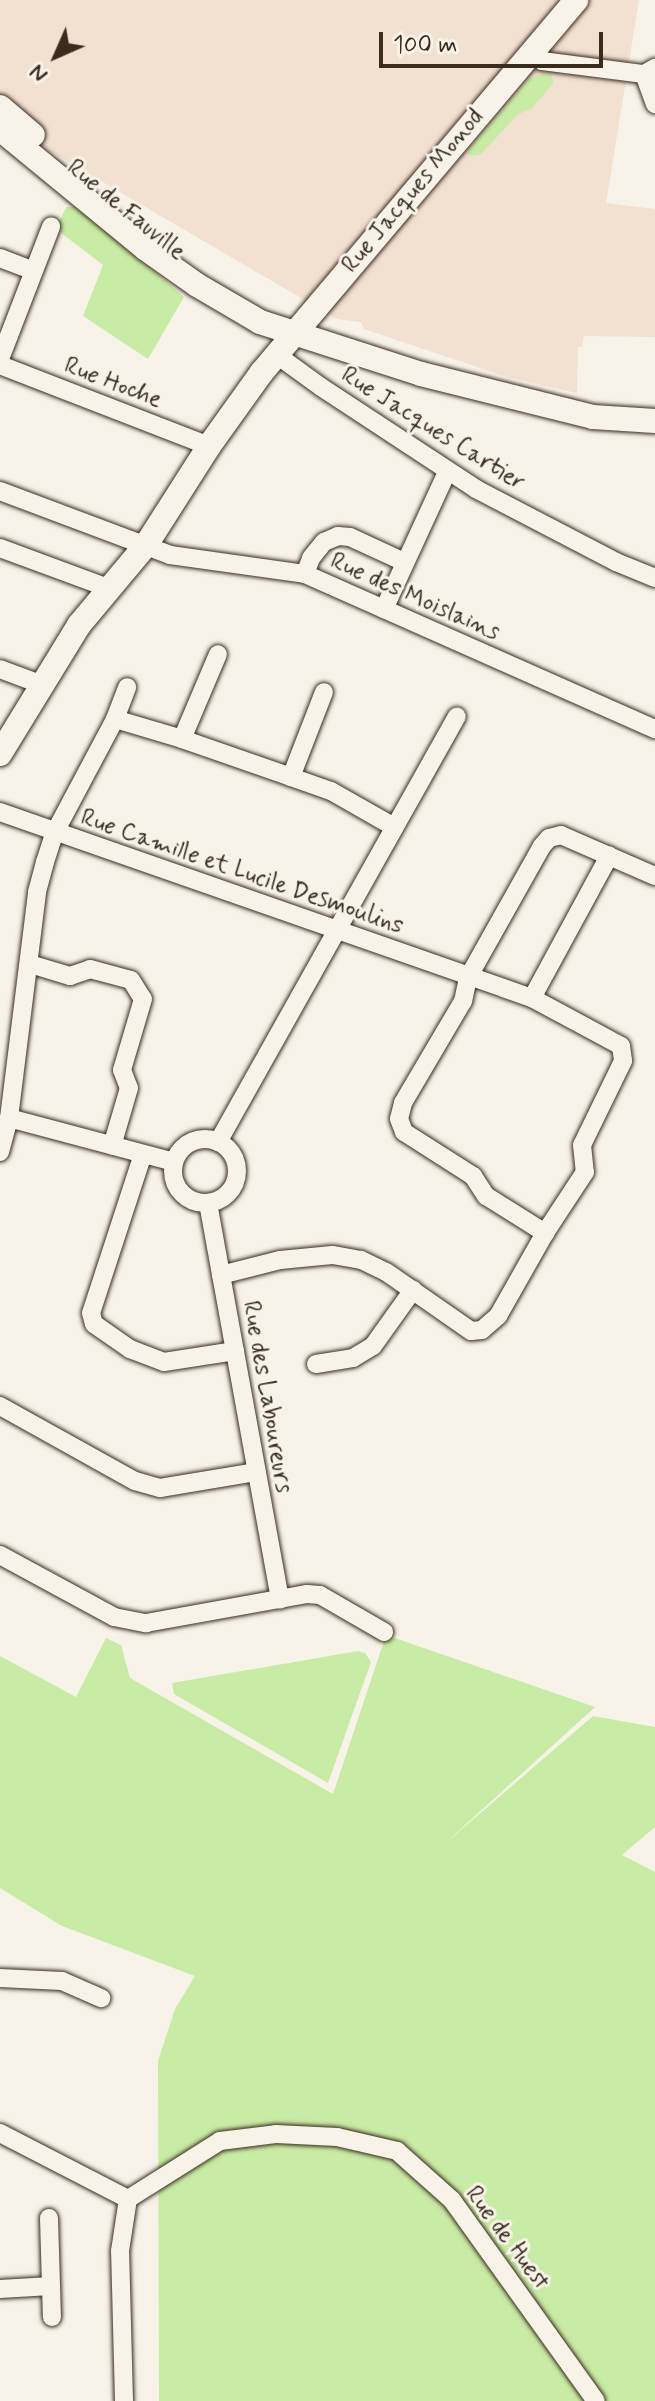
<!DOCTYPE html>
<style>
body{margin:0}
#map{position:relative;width:655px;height:2401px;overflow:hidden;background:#f7f3e8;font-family:Mynerve,sans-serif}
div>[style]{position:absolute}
.built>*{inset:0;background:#f2e0d1}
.green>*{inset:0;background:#c8eca5}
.roads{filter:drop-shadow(0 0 2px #3b2a1e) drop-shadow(0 0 2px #3b2a1e)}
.street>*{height:18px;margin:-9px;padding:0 9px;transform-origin:9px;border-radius:9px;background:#f7f3e8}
.street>.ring{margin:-9px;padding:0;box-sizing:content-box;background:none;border:18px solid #f7f3e8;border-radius:50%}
.secondary>*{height:24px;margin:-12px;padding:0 12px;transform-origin:12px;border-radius:12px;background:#f7f3e8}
span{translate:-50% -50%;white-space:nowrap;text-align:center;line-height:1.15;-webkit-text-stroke:6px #f7f3e8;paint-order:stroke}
.street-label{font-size:24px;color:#3b2a1e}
.north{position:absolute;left:16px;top:16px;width:80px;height:80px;-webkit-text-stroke:6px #f7f3e8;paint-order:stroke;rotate:225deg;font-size:22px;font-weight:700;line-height:32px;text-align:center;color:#3b2a1e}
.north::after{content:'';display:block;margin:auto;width:28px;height:36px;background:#3b2a1e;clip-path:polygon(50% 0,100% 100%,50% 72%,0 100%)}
.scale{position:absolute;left:379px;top:32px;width:224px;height:36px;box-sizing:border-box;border:4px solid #3b2a1e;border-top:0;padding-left:10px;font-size:24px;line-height:28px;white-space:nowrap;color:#3b2a1e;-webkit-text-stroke:6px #f7f3e8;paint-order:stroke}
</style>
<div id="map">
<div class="built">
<i style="clip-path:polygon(0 0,639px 0,606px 203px,655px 209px,655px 337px,584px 336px,582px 347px,578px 347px,577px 393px,507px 377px,364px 329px,361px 322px,337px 319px,0 122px)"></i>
</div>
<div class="green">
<i style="clip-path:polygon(546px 73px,552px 75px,553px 84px,531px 109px,518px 114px,481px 154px,472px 156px,466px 153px,529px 79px)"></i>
<i style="clip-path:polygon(66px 207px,80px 207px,184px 297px,148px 359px,83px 316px,103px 265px,56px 229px)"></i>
<i style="clip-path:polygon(386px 1635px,595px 1707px,441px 1847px,593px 1716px,655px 1727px,655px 1827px,622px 1855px,655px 1872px,655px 2401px,159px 2401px,158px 2061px,175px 2009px,195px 1976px,62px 1926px,0 1888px,0 1656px,76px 1697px,106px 1638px,121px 1645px,130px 1678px,333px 1794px)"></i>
<i style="clip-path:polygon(358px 1651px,365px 1653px,371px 1662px,328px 1783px,174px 1694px,172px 1683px)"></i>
</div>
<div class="roads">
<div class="street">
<i style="left:532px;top:51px;width:14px;rotate:45deg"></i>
<i style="left:542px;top:61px;width:103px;rotate:7.3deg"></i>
<i style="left:644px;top:74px;width:13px;rotate:-29deg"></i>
<i style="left:644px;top:74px;width:32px;rotate:70deg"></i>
<i style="left:0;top:258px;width:36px;rotate:21deg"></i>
<i style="left:277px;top:355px;width:54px;rotate:36deg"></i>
<i style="left:321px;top:387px;width:186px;rotate:33.3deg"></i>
<i style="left:476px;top:489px;width:158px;rotate:27.5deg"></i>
<i style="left:616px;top:562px;width:42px;rotate:22.3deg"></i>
<i style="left:0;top:359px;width:142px;rotate:-68.9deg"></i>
<i style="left:0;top:365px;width:224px;rotate:21.2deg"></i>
<i style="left:0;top:491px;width:182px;rotate:20.6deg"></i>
<i style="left:170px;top:555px;width:136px;rotate:8deg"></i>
<i style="left:305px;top:574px;width:383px;rotate:23.9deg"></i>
<i style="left:0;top:548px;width:115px;rotate:20.3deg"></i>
<i style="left:305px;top:574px;width:17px;rotate:-69deg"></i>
<i style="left:311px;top:558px;width:21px;rotate:-51deg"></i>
<i style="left:324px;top:542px;width:15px;rotate:-23deg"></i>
<i style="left:338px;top:536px;width:12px;rotate:5deg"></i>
<i style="left:350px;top:537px;width:60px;rotate:24.8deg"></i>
<i style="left:384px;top:609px;width:151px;rotate:-65.3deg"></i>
<i style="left:0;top:669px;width:43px;rotate:20.6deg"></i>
<i style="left:115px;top:719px;width:70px;rotate:16.6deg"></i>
<i style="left:182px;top:739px;width:92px;rotate:-67deg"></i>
<i style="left:182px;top:739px;width:115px;rotate:19.2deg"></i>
<i style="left:291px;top:777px;width:91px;rotate:-68.8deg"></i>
<i style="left:291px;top:777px;width:42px;rotate:19.3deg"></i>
<i style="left:331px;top:791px;width:73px;rotate:29.7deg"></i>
<i style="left:0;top:812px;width:564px;rotate:19.27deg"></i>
<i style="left:532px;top:998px;width:101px;rotate:28.3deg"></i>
<i style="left:621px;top:1046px;width:15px;rotate:82deg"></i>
<i style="left:623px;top:1061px;width:93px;rotate:116deg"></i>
<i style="left:582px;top:1145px;width:27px;rotate:84deg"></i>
<i style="left:585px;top:1172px;width:73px;rotate:123.3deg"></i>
<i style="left:545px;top:1233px;width:95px;rotate:119.5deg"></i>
<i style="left:498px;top:1316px;width:21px;rotate:139deg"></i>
<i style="left:482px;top:1330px;width:11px;rotate:175deg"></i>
<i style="left:471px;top:1331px;width:103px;rotate:-145.2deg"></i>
<i style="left:386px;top:1272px;width:28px;rotate:-154deg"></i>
<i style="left:361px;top:1260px;width:29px;rotate:-170deg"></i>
<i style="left:332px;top:1255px;width:52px;rotate:174.5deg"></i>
<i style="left:280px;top:1260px;width:61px;rotate:165.7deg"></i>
<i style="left:609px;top:856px;width:50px;rotate:23.5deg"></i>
<i style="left:30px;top:964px;width:42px;rotate:16.7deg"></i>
<i style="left:70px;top:976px;width:21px;rotate:-19deg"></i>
<i style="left:90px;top:969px;width:42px;rotate:15deg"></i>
<i style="left:131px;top:980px;width:22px;rotate:58deg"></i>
<i style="left:143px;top:999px;width:74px;rotate:106.5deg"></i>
<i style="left:122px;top:1070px;width:19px;rotate:69deg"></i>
<i style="left:129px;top:1088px;width:60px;rotate:106.3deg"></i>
<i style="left:532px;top:998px;width:162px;rotate:-61.5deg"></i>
<i style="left:609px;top:856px;width:52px;rotate:-156.4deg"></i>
<i style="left:561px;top:835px;width:12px;rotate:166deg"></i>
<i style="left:549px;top:838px;width:11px;rotate:131deg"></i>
<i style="left:542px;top:846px;width:151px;rotate:119.3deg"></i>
<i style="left:468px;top:978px;width:24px;rotate:102deg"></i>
<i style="left:463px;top:1001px;width:118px;rotate:120.5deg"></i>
<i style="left:403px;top:1103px;width:16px;rotate:104deg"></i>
<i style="left:399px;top:1119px;width:14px;rotate:69deg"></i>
<i style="left:404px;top:1132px;width:82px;rotate:32.5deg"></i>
<i style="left:473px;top:1176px;width:24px;rotate:57deg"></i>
<i style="left:486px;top:1196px;width:70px;rotate:32.1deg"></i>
<i style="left:9px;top:1118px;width:171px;rotate:14.9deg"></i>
<i class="ring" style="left:173px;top:1139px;width:46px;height:46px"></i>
<i style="left:218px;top:1142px;width:488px;rotate:-60.7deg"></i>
<i style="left:0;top:1152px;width:35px;rotate:-75deg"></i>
<i style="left:9px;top:1118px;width:228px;rotate:-82.9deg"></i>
<i style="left:37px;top:892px;width:31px;rotate:-75deg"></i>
<i style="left:45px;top:862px;width:32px;rotate:-72deg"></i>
<i style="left:55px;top:832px;width:128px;rotate:-62deg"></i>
<i style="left:115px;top:719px;width:34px;rotate:-69deg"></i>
<i style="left:143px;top:1154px;width:167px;rotate:108.1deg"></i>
<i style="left:91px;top:1313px;width:11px;rotate:75deg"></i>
<i style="left:94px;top:1324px;width:44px;rotate:34.8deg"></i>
<i style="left:130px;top:1349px;width:36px;rotate:21deg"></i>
<i style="left:164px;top:1362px;width:72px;rotate:-8.8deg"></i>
<i style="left:208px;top:1203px;width:403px;rotate:79.7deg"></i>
<i style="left:316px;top:1364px;width:37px;rotate:-9deg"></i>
<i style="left:353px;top:1358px;width:23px;rotate:-31deg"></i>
<i style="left:373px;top:1346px;width:69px;rotate:-54.5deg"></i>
<i style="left:0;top:1406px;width:154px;rotate:29.1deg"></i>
<i style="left:135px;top:1481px;width:26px;rotate:16deg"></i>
<i style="left:160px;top:1488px;width:98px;rotate:-9.4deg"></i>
<i style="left:0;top:1555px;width:130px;rotate:28.5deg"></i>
<i style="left:114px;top:1617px;width:33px;rotate:11deg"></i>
<i style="left:146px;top:1623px;width:164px;rotate:-10.2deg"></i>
<i style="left:307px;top:1594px;width:13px;rotate:4deg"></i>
<i style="left:320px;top:1595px;width:74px;rotate:30deg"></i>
<i style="left:0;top:1978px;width:62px;rotate:2.8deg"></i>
<i style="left:62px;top:1981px;width:43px;rotate:23.6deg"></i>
<i style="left:0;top:2133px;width:144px;rotate:27.3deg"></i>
<i style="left:128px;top:2199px;width:109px;rotate:-32.2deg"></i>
<i style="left:220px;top:2141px;width:56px;rotate:-7.1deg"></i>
<i style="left:276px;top:2134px;width:61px;rotate:2.8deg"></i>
<i style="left:337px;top:2137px;width:62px;rotate:13.1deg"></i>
<i style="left:397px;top:2151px;width:74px;rotate:41.7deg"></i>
<i style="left:452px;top:2200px;width:247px;rotate:54.4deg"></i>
<i style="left:49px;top:2218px;width:99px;rotate:88.3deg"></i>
<i style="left:0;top:2289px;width:51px;rotate:-3.4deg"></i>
<i style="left:124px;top:2401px;width:150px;rotate:-91.5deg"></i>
<i style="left:120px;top:2251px;width:53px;rotate:-81.3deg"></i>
</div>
<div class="secondary">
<i style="left:0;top:107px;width:43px;rotate:40.3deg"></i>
<i style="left:0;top:129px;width:189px;rotate:39.4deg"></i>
<i style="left:146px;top:249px;width:62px;rotate:35.2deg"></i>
<i style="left:197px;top:285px;width:73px;rotate:30.4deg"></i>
<i style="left:260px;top:322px;width:169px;rotate:17.9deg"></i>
<i style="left:421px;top:374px;width:177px;rotate:14deg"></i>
<i style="left:593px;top:417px;width:62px;rotate:3.7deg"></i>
<i style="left:0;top:754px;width:151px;rotate:-58.5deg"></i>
<i style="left:79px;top:625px;width:104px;rotate:-50.1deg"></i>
<i style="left:146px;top:545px;width:117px;rotate:-57.5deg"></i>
<i style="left:209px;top:446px;width:91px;rotate:-54.4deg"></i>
<i style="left:262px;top:372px;width:487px;rotate:-49.8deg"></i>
</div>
</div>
<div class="street-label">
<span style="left:413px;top:191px;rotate:-50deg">Rue Jacques Monod</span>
<span style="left:126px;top:210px;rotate:39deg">Rue de Fauville</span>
<span style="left:113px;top:383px;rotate:21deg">Rue Hoche</span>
<span style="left:433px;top:429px;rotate:32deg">Rue Jacques Cartier</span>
<span style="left:415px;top:597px;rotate:24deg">Rue des Moislains</span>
<span style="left:242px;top:872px;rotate:19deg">Rue Camille et Lucile Desmoulins</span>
<span style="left:267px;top:1397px;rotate:80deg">Rue des Laboureurs</span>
<span style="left:507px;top:2238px;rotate:53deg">Rue de Huest</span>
</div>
<div class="north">N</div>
<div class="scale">100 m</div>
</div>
